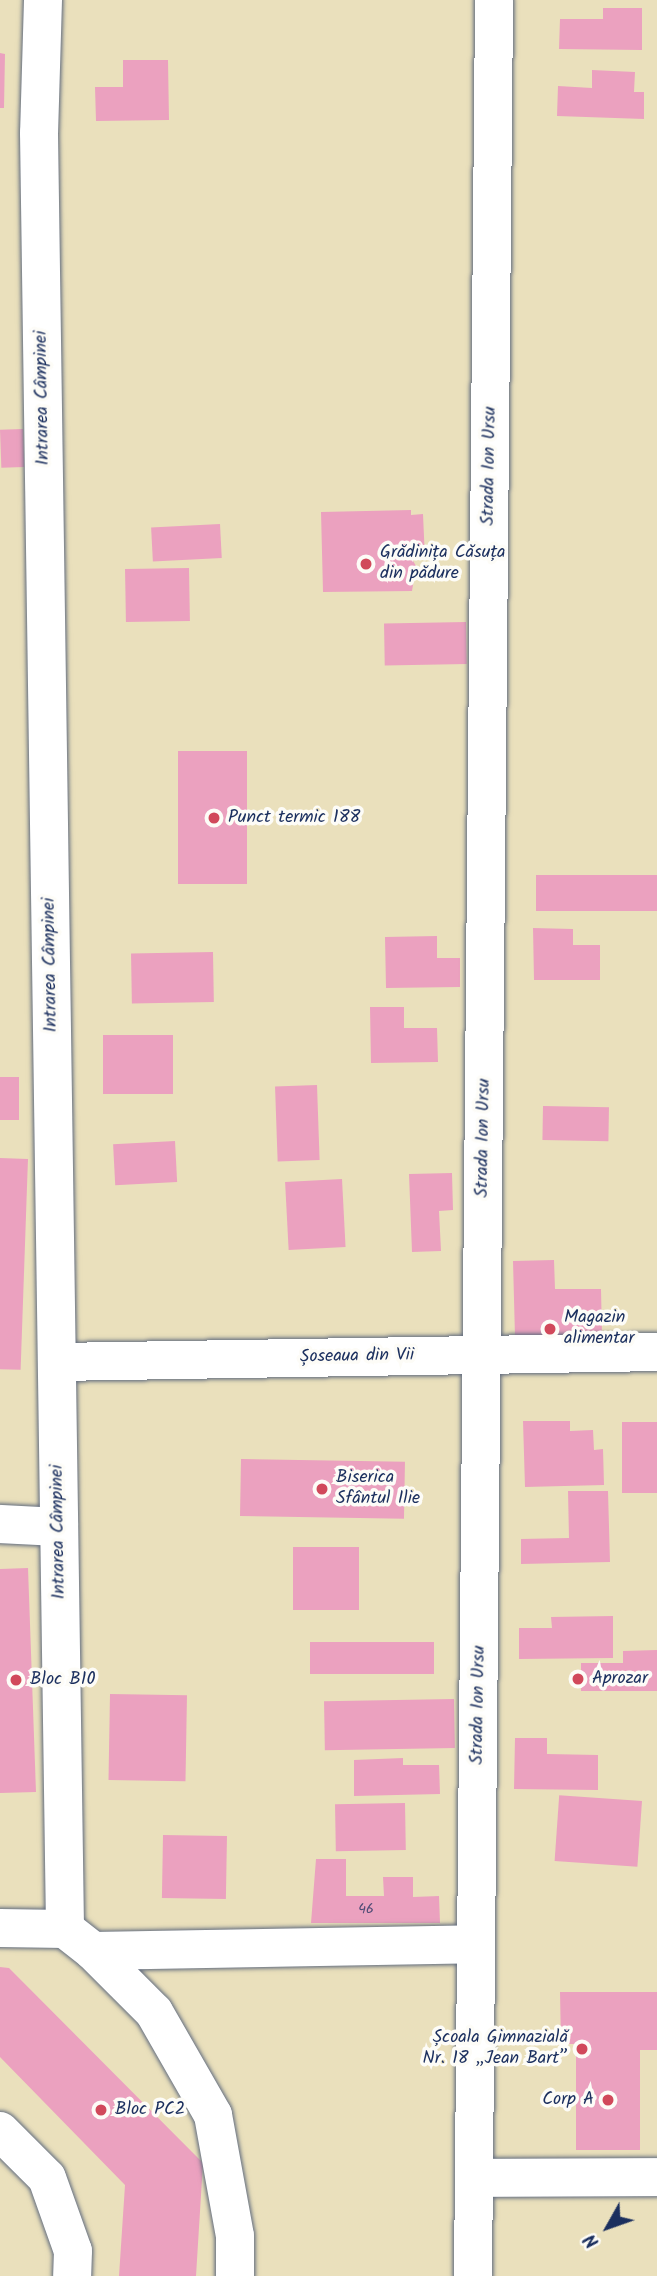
<!DOCTYPE html>
<meta charset="utf-8">
<style>
body{margin:0}
#map{position:relative;width:657px;height:2276px;overflow:hidden;background:#eae0bc;font-family:Kalam,sans-serif}
div>[style]{position:absolute}
.building>*{inset:0;background:#eba1bf;transform-origin:0 0}
.roads{filter:drop-shadow(0 0 2px #636d7f) drop-shadow(0 0 2px #636d7f)}
.minor>*{height:38px;margin:-19px;padding:0 19px;transform-origin:19px;border-radius:19px;background:#fff}
.dots>*{width:19px;height:19px;translate:-50% -50%;box-sizing:border-box;border:4px solid #fdfcf7;border-radius:50%}
span{translate:-50% -50%;white-space:nowrap;text-align:center;line-height:1.15;-webkit-text-stroke:7px #fdfcf7;paint-order:stroke}
.number-label{font-size:14px;color:#4f4c76}
.number-label span{-webkit-text-stroke-width:0}
.street-label{font-size:18px;color:#1b2f5e}
.poi-label{font-size:18px;color:#1b2f5e}
.left{translate:0 -50%;text-align:left}
.right{translate:-100% -50%;text-align:right}
.north{position:absolute;left:573px;top:2192px;width:70px;height:70px;-webkit-text-stroke:5px #fdfcf7;paint-order:stroke;rotate:230deg;font-size:19px;font-weight:700;line-height:28px;text-align:center;color:#1b2f5e}
.north::after{content:'';display:block;margin:auto;width:24px;height:32px;background:#1b2f5e;clip-path:polygon(50% 0,100% 100%,50% 72%,0 100%)}
</style>
<div id="map">
<div class="building">
<i style="clip-path:polygon(603px 8px,642px 8px,642px 50px,559px 49px,560px 19px,603px 19px)"></i>
<i style="clip-path:polygon(0 53px,5px 54px,4px 108px,0 108px)"></i>
<i style="clip-path:polygon(123px 60px,168px 60px,169px 120px,96px 121px,95px 87px,123px 87px)"></i>
<i style="clip-path:polygon(592px 70px,635px 72px,634px 92px,644px 92px,644px 119px,557px 116px,558px 86px,592px 88px)"></i>
<i style="left:23px;top:429px;width:38px;height:23px;rotate:88deg"></i>
<i style="clip-path:polygon(411px 510px,411px 515px,423px 514px,425px 559px,412px 559px,416px 566px,412px 591px,323px 592px,321px 512px)"></i>
<i style="left:220px;top:524px;width:34px;height:69px;rotate:87deg"></i>
<i style="left:189px;top:568px;width:53px;height:64px;rotate:89deg"></i>
<i style="left:466px;top:622px;width:42px;height:82px;rotate:89deg"></i>
<i style="left:247px;top:751px;width:133px;height:69px;rotate:90deg"></i>
<i style="left:657px;top:875px;width:36px;height:121px;rotate:90deg"></i>
<i style="clip-path:polygon(533px 928px,573px 929px,573px 945px,600px 945px,600px 980px,534px 980px)"></i>
<i style="clip-path:polygon(437px 936px,437px 958px,460px 958px,460px 987px,386px 988px,385px 937px)"></i>
<i style="left:213px;top:952px;width:50px;height:82px;rotate:89deg"></i>
<i style="clip-path:polygon(370px 1007px,404px 1007px,404px 1028px,437px 1028px,438px 1062px,371px 1063px)"></i>
<i style="left:103px;top:1035px;width:70px;height:59px"></i>
<i style="left:0;top:1077px;width:19px;height:43px"></i>
<i style="left:317px;top:1085px;width:75px;height:42px;rotate:88deg"></i>
<i style="left:543px;top:1106px;width:66px;height:34px;rotate:1deg"></i>
<i style="left:175px;top:1141px;width:41px;height:62px;rotate:87deg"></i>
<i style="left:0;top:1158px;width:28px;height:211px;rotate:2deg"></i>
<i style="clip-path:polygon(452px 1173px,453px 1210px,439px 1211px,441px 1251px,412px 1252px,409px 1174px)"></i>
<i style="left:342px;top:1179px;width:68px;height:57px;rotate:87deg"></i>
<i style="clip-path:polygon(554px 1260px,555px 1289px,601px 1289px,602px 1335px,515px 1337px,513px 1261px)"></i>
<i style="clip-path:polygon(523px 1421px,570px 1421px,570px 1431px,593px 1430px,594px 1450px,603px 1449px,604px 1485px,525px 1487px)"></i>
<i style="left:622px;top:1422px;width:35px;height:71px"></i>
<i style="left:241px;top:1459px;width:164px;height:57px;rotate:1deg"></i>
<i style="clip-path:polygon(568px 1491px,608px 1491px,610px 1562px,521px 1564px,521px 1539px,569px 1538px)"></i>
<i style="left:293px;top:1547px;width:66px;height:63px"></i>
<i style="clip-path:polygon(28px 1568px,36px 1792px,0 1793px,0 1569px)"></i>
<i style="clip-path:polygon(613px 1616px,613px 1658px,519px 1659px,519px 1628px,552px 1628px,551px 1617px)"></i>
<i style="left:310px;top:1642px;width:124px;height:32px"></i>
<i style="clip-path:polygon(657px 1650px,657px 1691px,581px 1691px,581px 1663px,623px 1663px,623px 1651px)"></i>
<i style="left:110px;top:1694px;width:77px;height:86px;rotate:1deg"></i>
<i style="left:454px;top:1699px;width:49px;height:130px;rotate:89deg"></i>
<i style="clip-path:polygon(515px 1738px,547px 1738px,547px 1754px,598px 1755px,598px 1790px,514px 1789px)"></i>
<i style="clip-path:polygon(403px 1758px,403px 1765px,439px 1765px,440px 1794px,354px 1796px,354px 1760px)"></i>
<i style="left:642px;top:1801px;width:66px;height:83px;rotate:94deg"></i>
<i style="left:405px;top:1803px;width:47px;height:70px;rotate:89deg"></i>
<i style="left:163px;top:1835px;width:64px;height:63px;rotate:1deg"></i>
<i style="clip-path:polygon(316px 1859px,346px 1859px,346px 1896px,384px 1896px,383px 1877px,413px 1877px,413px 1897px,439px 1896px,440px 1923px,311px 1923px)"></i>
<i style="clip-path:polygon(0 1967px,9px 1968px,203px 2163px,196px 2276px,119px 2276px,125px 2185px,0 2057px)"></i>
<i style="clip-path:polygon(560px 1992px,657px 1992px,657px 2050px,640px 2050px,640px 2150px,576px 2150px,576px 2044px,561px 2044px)"></i>
</div>
<div class="roads">
<div class="minor">
<i style="left:43px;top:0;width:133px;rotate:91.7deg"></i>
<i style="left:39px;top:133px;width:1796px;rotate:89.17deg"></i>
<i style="left:57px;top:1362px;width:600px;rotate:-0.95deg"></i>
<i style="left:0;top:1524px;width:59px;rotate:2.9deg"></i>
<i style="left:0;top:1928px;width:65px;rotate:0.9deg"></i>
<i style="left:65px;top:1929px;width:36px;rotate:38deg"></i>
<i style="left:93px;top:1951px;width:383px;rotate:-1deg"></i>
<i style="left:93px;top:1951px;width:86px;rotate:45deg"></i>
<i style="left:154px;top:2012px;width:119px;rotate:60.2deg"></i>
<i style="left:213px;top:2115px;width:123px;rotate:79.7deg"></i>
<i style="left:235px;top:2236px;width:40px;rotate:90deg"></i>
<i style="left:0;top:2131px;width:66px;rotate:45deg"></i>
<i style="left:47px;top:2178px;width:77px;rotate:70.4deg"></i>
<i style="left:73px;top:2251px;width:25px;rotate:92deg"></i>
<i style="left:474px;top:2178px;width:183px;rotate:-0.3deg"></i>
<i style="left:473px;top:2276px;width:2276px;rotate:-89.47deg"></i>
</div>
</div>
<div class="dots">
<i style="left:366px;top:564px;background:#d1495b"></i>
<i style="left:214px;top:818px;background:#d1495b"></i>
<i style="left:550px;top:1329px;background:#d1495b"></i>
<i style="left:322px;top:1489px;background:#d1495b"></i>
<i style="left:578px;top:1679px;background:#d1495b"></i>
<i style="left:16px;top:1680px;background:#d1495b"></i>
<i style="left:582px;top:2049px;background:#d1495b"></i>
<i style="left:608px;top:2100px;background:#d1495b"></i>
<i style="left:101px;top:2110px;background:#d1495b"></i>
</div>
<div class="number-label">
<span style="left:366px;top:1909px">46</span>
</div>
<div class="street-label">
<span style="left:43px;top:398px;rotate:-91deg">Intrarea Câmpinei</span>
<span style="left:490px;top:466px;rotate:-89deg">Strada Ion Ursu</span>
<span style="left:51px;top:965px;rotate:-91deg">Intrarea Câmpinei</span>
<span style="left:484px;top:1138px;rotate:-89deg">Strada Ion Ursu</span>
<span style="left:357px;top:1357px;rotate:-1deg">Șoseaua din Vii</span>
<span style="left:59px;top:1532px;rotate:-91deg">Intrarea Câmpinei</span>
<span style="left:479px;top:1705px;rotate:-89deg">Strada Ion Ursu</span>
</div>
<div class="poi-label">
<span class="left" style="left:380px;top:564px">Grădinița Căsuța<br>din pădure</span>
<span class="left" style="left:228px;top:818px">Punct termic 188</span>
<span class="left" style="left:564px;top:1329px">Magazin<br>alimentar</span>
<span class="left" style="left:336px;top:1489px">Biserica<br>Sfântul Ilie</span>
<span class="left" style="left:592px;top:1679px">Aprozar</span>
<span class="left" style="left:30px;top:1680px">Bloc B10</span>
<span class="right" style="left:568px;top:2049px">Școala Gimnazială<br>Nr. 18 „Jean Bart”</span>
<span class="right" style="left:594px;top:2100px">Corp A</span>
<span class="left" style="left:115px;top:2110px">Bloc PC2</span>
</div>
<div class="north">N</div>
</div>
